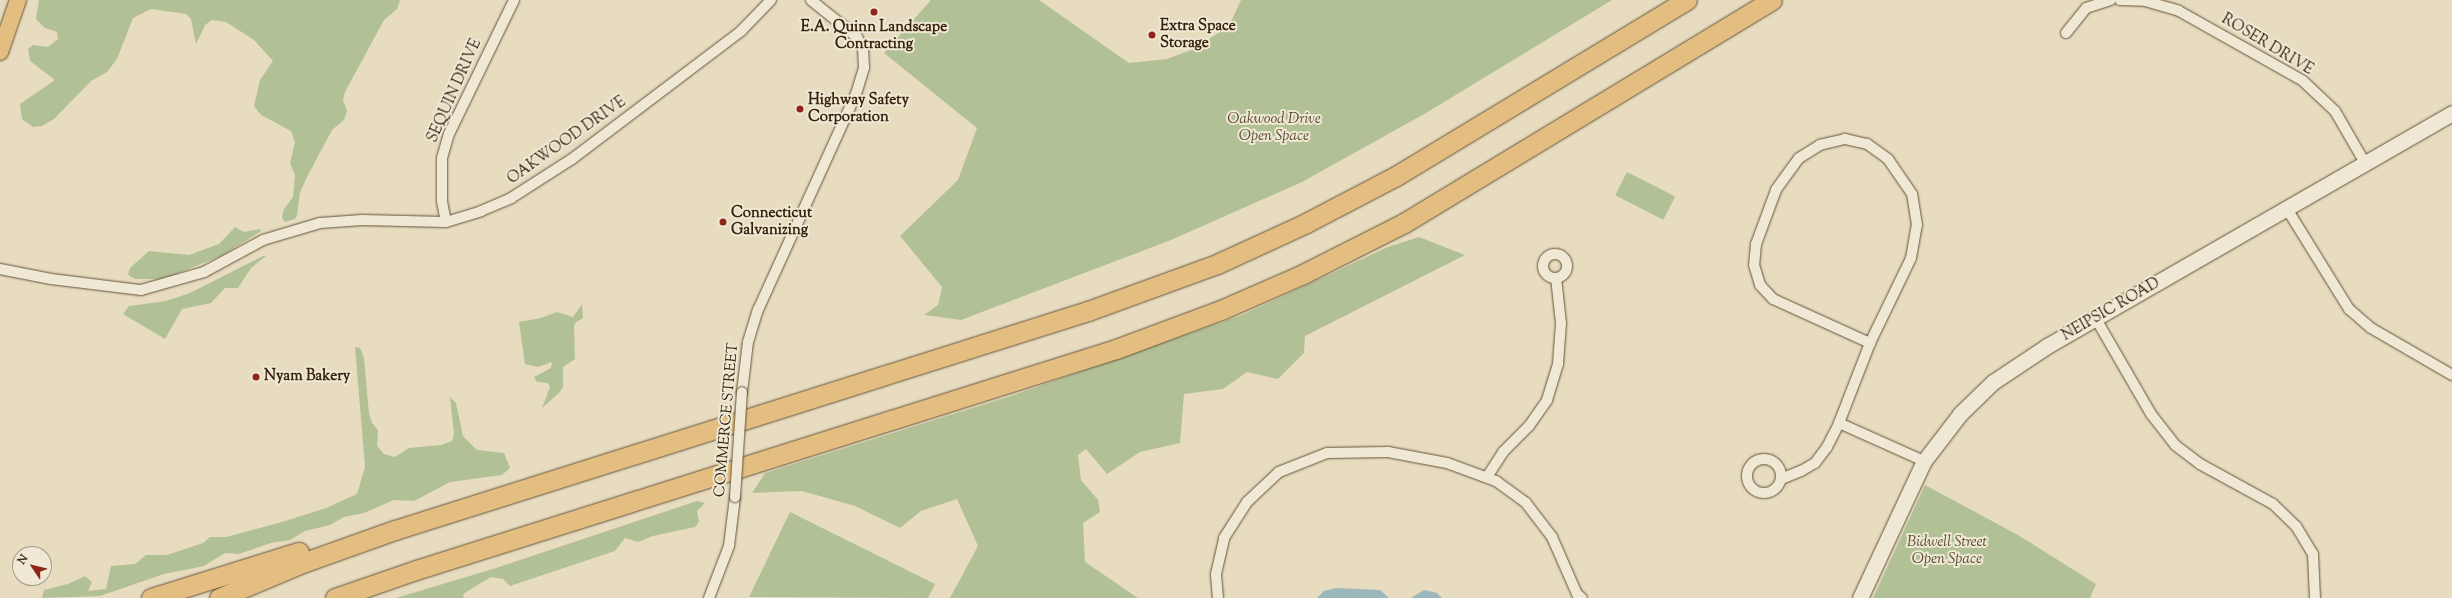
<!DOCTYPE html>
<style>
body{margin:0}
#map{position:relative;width:2452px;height:598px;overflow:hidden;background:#e7dcbf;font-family:"Sorts Mill Goudy",serif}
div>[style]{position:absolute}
.green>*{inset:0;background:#b2c195;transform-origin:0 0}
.water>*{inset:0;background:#9db8bd}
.roads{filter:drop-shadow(0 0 1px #64523a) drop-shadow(0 0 1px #64523a)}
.street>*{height:10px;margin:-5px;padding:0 5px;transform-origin:5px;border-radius:5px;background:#efe8d5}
.street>.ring{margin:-5px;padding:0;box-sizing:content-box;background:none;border:10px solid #efe8d5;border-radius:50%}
.secondary>*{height:15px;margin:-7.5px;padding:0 7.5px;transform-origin:7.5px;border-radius:7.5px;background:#efe8d5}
.primary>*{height:16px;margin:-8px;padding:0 8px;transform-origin:8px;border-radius:8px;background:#e4be80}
.highway>*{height:19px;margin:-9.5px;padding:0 9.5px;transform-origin:9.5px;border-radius:9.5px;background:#e4be80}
.bridges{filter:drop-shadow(0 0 1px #64523a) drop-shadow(0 0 1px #64523a)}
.street-bridge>*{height:10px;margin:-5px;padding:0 5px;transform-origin:5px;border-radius:5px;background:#efe8d5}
.dots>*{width:11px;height:11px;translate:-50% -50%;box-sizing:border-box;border:2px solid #efe8d5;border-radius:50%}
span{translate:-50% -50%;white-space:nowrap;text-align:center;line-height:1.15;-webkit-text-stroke:4px #efe8d5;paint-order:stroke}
.poi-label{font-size:15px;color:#38240d;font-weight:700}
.left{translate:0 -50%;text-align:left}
.street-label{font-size:15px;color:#38240d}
.park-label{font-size:15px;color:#564b2f;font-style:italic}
.north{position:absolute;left:12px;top:546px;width:40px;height:40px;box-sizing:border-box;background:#efe8d5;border:1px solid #a69a85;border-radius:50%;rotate:305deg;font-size:11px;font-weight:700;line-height:16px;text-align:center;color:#38240d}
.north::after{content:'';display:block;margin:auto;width:14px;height:18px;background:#8f2418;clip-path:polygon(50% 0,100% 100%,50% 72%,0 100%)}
</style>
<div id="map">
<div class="green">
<i style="clip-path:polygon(39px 0,400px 0,397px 9px,384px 20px,345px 92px,343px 100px,347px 111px,344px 120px,332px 130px,308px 175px,300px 192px,297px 215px,295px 219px,285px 222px,282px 218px,284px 209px,293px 197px,295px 175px,290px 163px,295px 142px,291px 131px,261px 115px,254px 106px,260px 80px,273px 61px,254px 40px,226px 22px,212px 20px,205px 25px,196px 44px,191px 19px,186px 14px,151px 9px,133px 18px,117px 59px,107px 72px,91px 81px,54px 119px,42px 126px,33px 127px,22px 119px,20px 104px,55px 80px,30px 61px,28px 49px,33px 45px,48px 47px,58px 39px,57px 32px,45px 28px,36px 19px)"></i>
<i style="clip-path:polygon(931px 0,1039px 0,1129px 63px,1167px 59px,1194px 49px,1229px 26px,1241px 0,1612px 0,1426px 113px,1302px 182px,1171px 240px,961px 320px,924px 315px,938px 305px,942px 287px,900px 236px,958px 180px,977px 128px,884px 53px)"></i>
<i style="left:1627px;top:172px;width:54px;height:26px;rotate:27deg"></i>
<i style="clip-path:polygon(235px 227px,244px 232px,260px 229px,261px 231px,221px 256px,163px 279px,135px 279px,128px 275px,130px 268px,149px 251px,189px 255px,219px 244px)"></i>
<i style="clip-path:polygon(1419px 237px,1465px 255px,1305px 336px,1304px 353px,1278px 379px,1247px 372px,1223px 389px,1184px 394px,1180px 443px,1140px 452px,1107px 474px,1086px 449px,1078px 455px,1081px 480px,1098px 500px,1100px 512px,1083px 523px,1085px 562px,1138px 598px,950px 598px,978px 546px,957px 499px,921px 511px,900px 528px,855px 506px,802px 491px,752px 493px,765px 473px,1011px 396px,1242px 315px,1388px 247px)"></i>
<i style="clip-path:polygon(263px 256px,266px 256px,251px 268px,238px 288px,225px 288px,211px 303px,182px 309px,165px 339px,123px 314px,129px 306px,166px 301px,190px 293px)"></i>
<i style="clip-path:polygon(582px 304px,583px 318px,575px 323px,574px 327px,575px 359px,563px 367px,563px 387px,560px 392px,542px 408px,550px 387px,548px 383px,537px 382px,534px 377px,551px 368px,552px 362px,538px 367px,525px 364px,519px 322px,541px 318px,557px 312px,573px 317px)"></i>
<i style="clip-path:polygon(355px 347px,360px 348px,364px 358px,369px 414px,372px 423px,378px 430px,377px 446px,384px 454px,395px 457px,409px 448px,441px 445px,452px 441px,454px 434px,450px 397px,456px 403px,463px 436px,477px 450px,504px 453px,510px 468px,502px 475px,450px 482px,414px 501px,394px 500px,364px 513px,344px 517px,330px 525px,305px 531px,290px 540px,271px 543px,239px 554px,225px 553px,204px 566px,164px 574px,100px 596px,42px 598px,44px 590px,68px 584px,85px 576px,92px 582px,88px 591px,106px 589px,111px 566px,135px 564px,146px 555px,167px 555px,203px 543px,210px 537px,226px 537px,282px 522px,326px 508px,357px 494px,365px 467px)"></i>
<i style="clip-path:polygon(1925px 485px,2018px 535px,2096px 584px,2090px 598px,1873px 598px)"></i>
<i style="clip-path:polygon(697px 501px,705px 503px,697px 511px,699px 522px,695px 527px,653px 536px,638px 542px,625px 538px,615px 551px,510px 586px,503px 579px,491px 577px,463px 594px,464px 598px,396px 598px,496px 568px)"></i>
<i style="clip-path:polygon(790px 512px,935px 584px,928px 598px,749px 597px)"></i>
</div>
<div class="water">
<i style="clip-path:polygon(1336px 588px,1380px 590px,1389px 598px,1317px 598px,1324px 591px)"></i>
<i style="clip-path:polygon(1424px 590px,1437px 593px,1442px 598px,1411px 598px)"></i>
</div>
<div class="roads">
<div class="street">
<i style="left:2120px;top:0;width:25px;rotate:2deg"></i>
<i style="left:2145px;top:1px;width:35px;rotate:16deg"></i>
<i style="left:2179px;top:11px;width:142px;rotate:29.4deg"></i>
<i style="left:2303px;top:81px;width:44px;rotate:43.2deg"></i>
<i style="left:2335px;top:111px;width:60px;rotate:60deg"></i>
<i style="left:2066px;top:33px;width:32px;rotate:-51deg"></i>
<i style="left:2086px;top:8px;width:26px;rotate:-18deg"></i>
<i style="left:2287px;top:209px;width:118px;rotate:58.2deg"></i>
<i style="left:2349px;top:309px;width:29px;rotate:41deg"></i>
<i style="left:2371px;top:328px;width:94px;rotate:30.1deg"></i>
<i style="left:446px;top:222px;width:21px;rotate:-101deg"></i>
<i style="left:442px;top:201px;width:43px;rotate:-90deg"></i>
<i style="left:442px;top:158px;width:25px;rotate:-74deg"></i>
<i style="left:449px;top:134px;width:149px;rotate:-64.1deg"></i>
<i class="ring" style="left:1543px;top:254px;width:14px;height:14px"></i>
<i style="left:0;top:269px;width:52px;rotate:11.1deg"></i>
<i style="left:51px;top:279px;width:91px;rotate:7deg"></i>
<i style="left:141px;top:290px;width:66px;rotate:-15.9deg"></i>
<i style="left:204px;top:272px;width:67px;rotate:-28.5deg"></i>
<i style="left:263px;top:240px;width:59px;rotate:-16.6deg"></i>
<i style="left:320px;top:223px;width:42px;rotate:-4.1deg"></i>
<i style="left:362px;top:220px;width:84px;rotate:1.4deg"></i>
<i style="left:446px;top:222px;width:37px;rotate:-17deg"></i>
<i style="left:481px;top:211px;width:33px;rotate:-23deg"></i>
<i style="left:511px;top:198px;width:72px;rotate:-32.6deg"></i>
<i style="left:572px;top:159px;width:212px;rotate:-37.1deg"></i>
<i style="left:741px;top:31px;width:43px;rotate:-45.9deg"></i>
<i style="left:2096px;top:319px;width:110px;rotate:59.9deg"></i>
<i style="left:2151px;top:414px;width:39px;rotate:52deg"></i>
<i style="left:2175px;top:445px;width:31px;rotate:37deg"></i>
<i style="left:2200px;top:464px;width:83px;rotate:28.7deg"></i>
<i style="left:2273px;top:504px;width:32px;rotate:44deg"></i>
<i style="left:2296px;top:526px;width:33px;rotate:59deg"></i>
<i style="left:2313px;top:554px;width:44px;rotate:87.4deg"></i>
<i style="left:742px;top:392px;width:50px;rotate:-83.2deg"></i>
<i style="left:748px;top:342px;width:34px;rotate:-73deg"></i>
<i style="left:758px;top:310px;width:237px;rotate:-65.6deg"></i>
<i style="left:856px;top:94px;width:28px;rotate:-73deg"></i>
<i style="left:864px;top:67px;width:19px;rotate:-93deg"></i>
<i style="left:863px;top:48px;width:13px;rotate:-119deg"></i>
<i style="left:857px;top:37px;width:59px;rotate:-141.2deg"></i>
<i style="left:1839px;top:423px;width:93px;rotate:24.1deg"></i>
<i class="ring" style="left:1747px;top:459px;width:24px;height:24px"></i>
<i style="left:1487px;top:477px;width:30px;rotate:-57deg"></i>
<i style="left:1503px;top:452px;width:37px;rotate:-45deg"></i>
<i style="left:1529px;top:426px;width:32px;rotate:-55deg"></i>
<i style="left:1547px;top:400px;width:38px;rotate:-73deg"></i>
<i style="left:1558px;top:364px;width:41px;rotate:-85.8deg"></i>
<i style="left:1561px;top:323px;width:45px;rotate:-96.3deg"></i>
<i style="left:1781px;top:479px;width:22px;rotate:-22deg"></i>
<i style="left:1801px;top:471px;width:16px;rotate:-30deg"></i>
<i style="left:1815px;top:463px;width:20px;rotate:-53deg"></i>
<i style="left:1827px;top:447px;width:27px;rotate:-63deg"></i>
<i style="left:1839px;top:423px;width:86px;rotate:-68.8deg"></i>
<i style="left:1870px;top:343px;width:94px;rotate:-64.2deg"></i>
<i style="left:1911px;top:258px;width:34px;rotate:-80deg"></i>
<i style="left:1917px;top:225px;width:31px;rotate:-99deg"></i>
<i style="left:1912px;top:194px;width:42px;rotate:-124.4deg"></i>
<i style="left:1888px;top:159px;width:26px;rotate:-144deg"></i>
<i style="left:1867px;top:144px;width:23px;rotate:-167deg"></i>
<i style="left:1845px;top:139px;width:26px;rotate:167deg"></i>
<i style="left:1820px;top:145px;width:25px;rotate:148deg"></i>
<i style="left:1799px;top:158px;width:39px;rotate:126deg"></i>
<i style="left:1776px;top:190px;width:58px;rotate:110.3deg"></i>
<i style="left:1756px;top:244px;width:21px;rotate:95deg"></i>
<i style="left:1754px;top:265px;width:21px;rotate:73deg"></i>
<i style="left:1760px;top:285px;width:19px;rotate:47deg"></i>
<i style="left:1773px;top:299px;width:107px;rotate:24.4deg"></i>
<i style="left:709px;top:598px;width:56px;rotate:-69deg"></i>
<i style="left:729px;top:546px;width:49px;rotate:-83deg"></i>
<i style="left:1218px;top:598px;width:24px;rotate:-95deg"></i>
<i style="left:1216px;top:574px;width:37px;rotate:-77deg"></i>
<i style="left:1224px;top:538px;width:43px;rotate:-57.4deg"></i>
<i style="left:1247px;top:502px;width:44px;rotate:-43.2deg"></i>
<i style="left:1279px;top:472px;width:52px;rotate:-21.6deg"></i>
<i style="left:1327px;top:453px;width:61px;rotate:-0.9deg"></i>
<i style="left:1388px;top:452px;width:60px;rotate:10.6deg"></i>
<i style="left:1447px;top:463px;width:52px;rotate:20.2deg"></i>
<i style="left:1496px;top:481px;width:37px;rotate:36deg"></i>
<i style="left:1526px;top:503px;width:43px;rotate:52.6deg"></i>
<i style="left:1552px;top:537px;width:62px;rotate:66.3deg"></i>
<i style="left:1577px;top:594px;width:6px;rotate:39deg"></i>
</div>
<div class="secondary">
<i style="left:1860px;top:598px;width:151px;rotate:-65deg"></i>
<i style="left:1924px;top:461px;width:59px;rotate:-52.5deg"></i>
<i style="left:1960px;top:414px;width:46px;rotate:-44.1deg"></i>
<i style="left:1993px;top:382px;width:65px;rotate:-33.7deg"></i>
<i style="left:2047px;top:346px;width:467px;rotate:-29.9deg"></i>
</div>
<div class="primary">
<i style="left:0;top:52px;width:55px;rotate:-70.9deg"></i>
</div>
<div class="highway">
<i style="left:151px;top:598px;width:155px;rotate:-17.3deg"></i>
<i style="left:219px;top:598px;width:93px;rotate:-22.7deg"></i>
<i style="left:305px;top:562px;width:96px;rotate:-19.6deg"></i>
<i style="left:395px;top:530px;width:727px;rotate:-17.54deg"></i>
<i style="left:1088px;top:311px;width:137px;rotate:-20deg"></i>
<i style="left:1217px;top:264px;width:98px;rotate:-24.7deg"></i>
<i style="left:1306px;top:223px;width:102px;rotate:-27.6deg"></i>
<i style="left:1396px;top:176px;width:340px;rotate:-31.2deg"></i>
<i style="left:335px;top:598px;width:86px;rotate:-19.1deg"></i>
<i style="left:416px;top:570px;width:734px;rotate:-17.52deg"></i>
<i style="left:1116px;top:349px;width:112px;rotate:-20.4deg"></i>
<i style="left:1221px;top:310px;width:90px;rotate:-23.7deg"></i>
<i style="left:1303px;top:274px;width:113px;rotate:-26.8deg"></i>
<i style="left:1404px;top:223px;width:430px;rotate:-31.2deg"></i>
</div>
</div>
<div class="bridges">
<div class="street-bridge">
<i style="left:735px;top:497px;width:105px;rotate:-86.2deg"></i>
</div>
</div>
<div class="dots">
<i style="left:874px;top:12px;background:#8f2418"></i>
<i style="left:1152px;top:35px;background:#8f2418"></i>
<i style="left:800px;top:109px;background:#8f2418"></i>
<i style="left:723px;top:222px;background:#8f2418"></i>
<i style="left:256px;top:377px;background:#8f2418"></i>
</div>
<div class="poi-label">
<span class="left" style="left:1160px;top:35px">Extra Space<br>Storage</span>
<span style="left:874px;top:36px">E.A. Quinn Landscape<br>Contracting</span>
<span class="left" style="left:808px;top:109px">Highway Safety<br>Corporation</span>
<span class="left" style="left:731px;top:222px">Connecticut<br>Galvanizing</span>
<span class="left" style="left:264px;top:377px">Nyam Bakery</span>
</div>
<div class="street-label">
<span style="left:2267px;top:45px;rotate:31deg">ROSER DRIVE</span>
<span style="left:455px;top:91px;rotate:-66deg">SEQUIN DRIVE</span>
<span style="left:567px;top:141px;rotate:-35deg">OAKWOOD DRIVE</span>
<span style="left:2111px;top:310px;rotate:-30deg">NEIPSIC ROAD</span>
<span style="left:727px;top:420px;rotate:-85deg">COMMERCE STREET</span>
</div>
<div class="park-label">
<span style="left:1274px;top:128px">Oakwood Drive<br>Open Space</span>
<span style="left:1947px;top:551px">Bidwell Street<br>Open Space</span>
</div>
<div class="north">N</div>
</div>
